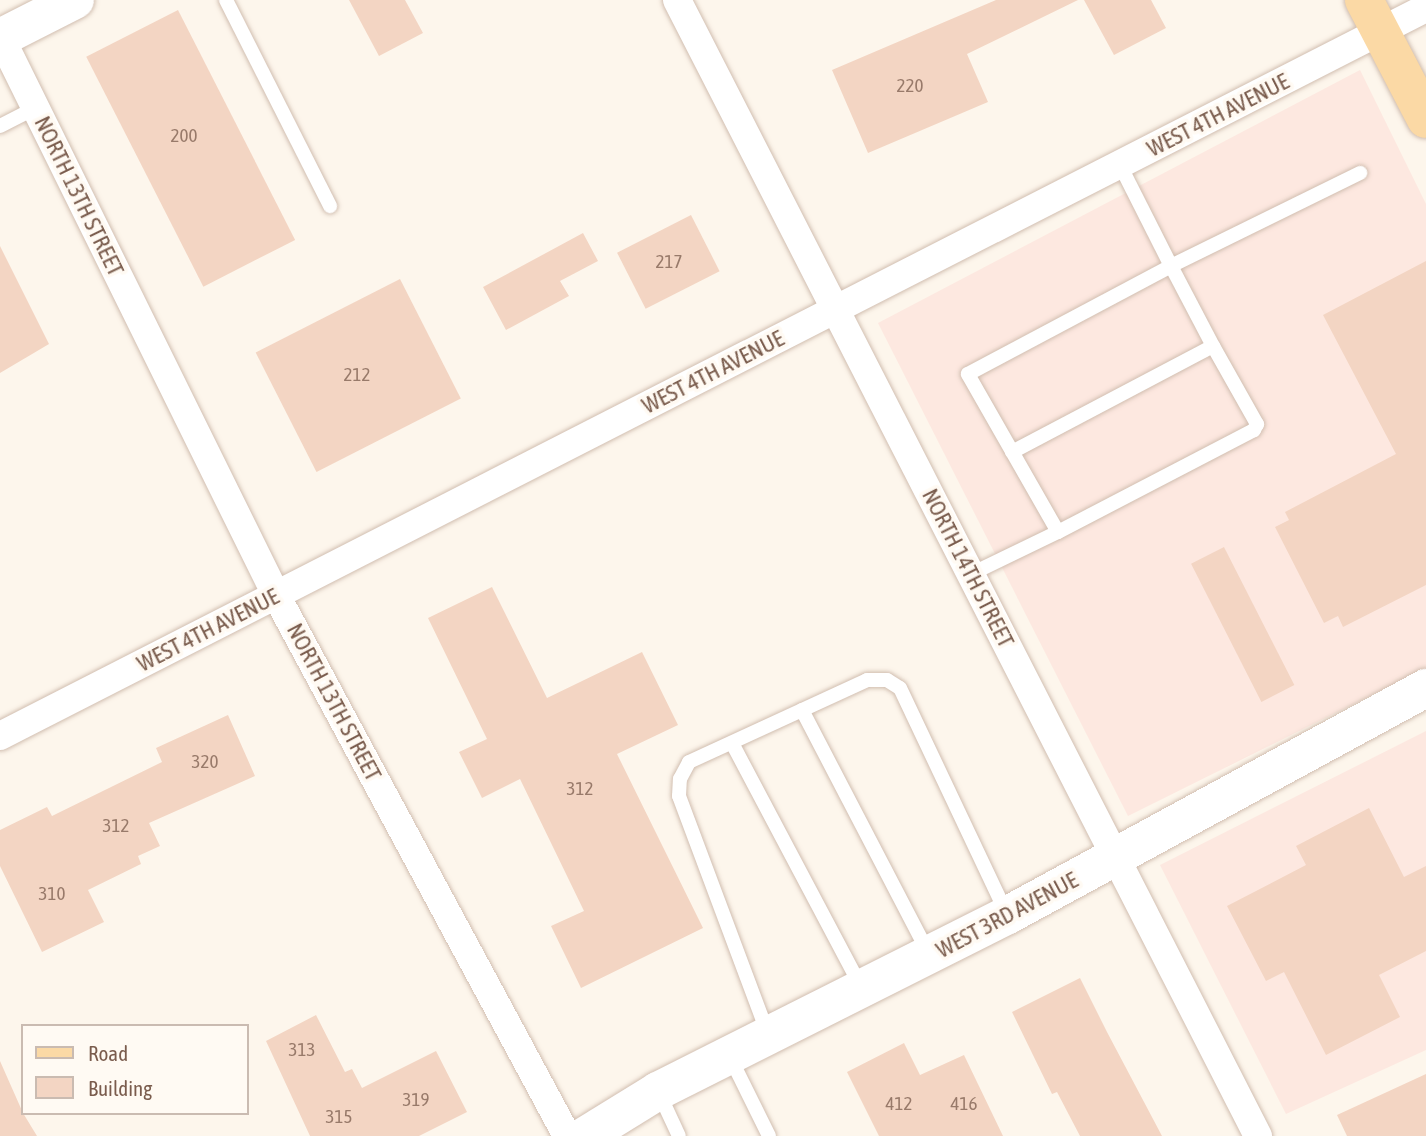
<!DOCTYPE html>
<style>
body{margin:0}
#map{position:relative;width:1426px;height:1136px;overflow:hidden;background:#fdf6ec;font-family:"Asap Condensed",sans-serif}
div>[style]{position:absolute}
.commercial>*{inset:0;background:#fde8e0}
.building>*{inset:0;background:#f3d5c3;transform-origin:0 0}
.roads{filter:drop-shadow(0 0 2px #d1beb0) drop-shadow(0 0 2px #d1beb0)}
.lane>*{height:14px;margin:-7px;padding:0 7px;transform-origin:7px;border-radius:7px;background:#fff}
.street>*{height:28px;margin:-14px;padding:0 14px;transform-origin:14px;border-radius:14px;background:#fff}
.secondary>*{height:38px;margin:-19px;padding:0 19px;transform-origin:19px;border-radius:19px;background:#fff}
.primary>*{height:38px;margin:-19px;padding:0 19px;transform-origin:19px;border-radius:19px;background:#fbd9a5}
span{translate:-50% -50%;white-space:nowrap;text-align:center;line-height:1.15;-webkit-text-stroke:7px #fffaf3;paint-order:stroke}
.number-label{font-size:19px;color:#987a6a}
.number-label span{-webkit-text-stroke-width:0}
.street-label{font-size:23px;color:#7a5c4d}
.legend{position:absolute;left:21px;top:1024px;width:228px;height:91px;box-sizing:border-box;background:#fffaf3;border:2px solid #cabbb1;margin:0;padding:9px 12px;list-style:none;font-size:21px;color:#7a5c4d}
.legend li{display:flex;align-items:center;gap:14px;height:35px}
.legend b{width:35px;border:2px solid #cabbb1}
</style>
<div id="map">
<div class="commercial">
<i style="clip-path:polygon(1360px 70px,1426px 204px,1426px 668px,1128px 816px,878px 323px)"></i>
<i style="clip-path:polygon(1426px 731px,1426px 1050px,1286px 1114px,1160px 865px)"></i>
</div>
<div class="building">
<i style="clip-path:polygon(349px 0,405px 0,423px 33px,379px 56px)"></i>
<i style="clip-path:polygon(996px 0,1078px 0,967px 54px,988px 102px,868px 153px,832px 70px)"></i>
<i style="clip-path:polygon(1084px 0,1151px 0,1166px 28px,1114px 55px)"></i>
<i style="left:178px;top:10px;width:258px;height:103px;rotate:63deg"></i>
<i style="left:691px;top:215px;width:63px;height:83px;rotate:63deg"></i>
<i style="clip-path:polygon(583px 233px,598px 261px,560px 281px,569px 296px,506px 330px,483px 287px)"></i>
<i style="clip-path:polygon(0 246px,49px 344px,0 373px)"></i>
<i style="clip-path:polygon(1426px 261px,1426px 585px,1343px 627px,1338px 616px,1324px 623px,1275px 527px,1289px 520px,1285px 512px,1396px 454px,1323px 315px)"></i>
<i style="left:400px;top:279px;width:134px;height:162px;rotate:63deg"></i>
<i style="left:1224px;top:547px;width:155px;height:37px;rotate:63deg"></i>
<i style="clip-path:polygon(492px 587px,547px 698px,642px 652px,678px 725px,617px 754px,703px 928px,581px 988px,551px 926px,584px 911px,520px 779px,482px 798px,459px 752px,487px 739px,428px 618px)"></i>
<i style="clip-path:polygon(228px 715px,255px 776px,149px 823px,160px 846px,138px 856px,141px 864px,88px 890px,104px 922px,42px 952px,0 866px,0 830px,47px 807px,52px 816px,162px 762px,156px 748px)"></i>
<i style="clip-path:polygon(1369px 808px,1404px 877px,1426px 866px,1426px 951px,1379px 975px,1400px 1017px,1326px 1055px,1284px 972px,1266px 981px,1227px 906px,1306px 865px,1296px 846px)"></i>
<i style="clip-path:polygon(1080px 978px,1107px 1032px,1162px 1136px,1080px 1136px,1057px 1092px,1052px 1094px,1012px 1012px)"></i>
<i style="clip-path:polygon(316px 1015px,345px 1072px,352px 1069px,362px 1088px,436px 1051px,467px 1112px,419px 1136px,310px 1136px,266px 1041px)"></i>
<i style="clip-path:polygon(904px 1043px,920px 1075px,964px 1055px,1003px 1136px,879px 1136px,847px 1072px)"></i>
<i style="clip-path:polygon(0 1061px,23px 1113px,37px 1136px,0 1136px)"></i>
<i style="clip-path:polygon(1426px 1074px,1426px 1136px,1347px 1136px,1337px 1115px)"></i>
</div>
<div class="roads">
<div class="lane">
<i style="left:226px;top:0;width:231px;rotate:63.2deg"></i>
<i style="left:0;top:126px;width:39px;rotate:-27deg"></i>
<i style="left:1213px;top:346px;width:90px;rotate:-117.7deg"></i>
<i style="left:1171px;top:266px;width:211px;rotate:-26.2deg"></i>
<i style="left:1012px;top:452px;width:227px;rotate:-27.8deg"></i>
<i style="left:1213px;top:346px;width:90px;rotate:60.6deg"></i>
<i style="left:1257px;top:424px;width:7px;rotate:117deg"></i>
<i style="left:1254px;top:430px;width:221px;rotate:152.5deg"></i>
<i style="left:971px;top:574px;width:97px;rotate:-25.8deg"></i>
<i style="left:1058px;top:532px;width:182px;rotate:-119.7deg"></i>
<i style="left:968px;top:374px;width:230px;rotate:-28deg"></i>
<i style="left:1171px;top:266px;width:113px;rotate:-116.8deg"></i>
<i style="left:802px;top:710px;width:275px;rotate:62.5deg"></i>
<i style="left:732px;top:743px;width:276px;rotate:62.1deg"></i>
<i style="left:768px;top:1034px;width:254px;rotate:-110.5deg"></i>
<i style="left:679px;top:796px;width:17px;rotate:-87deg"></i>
<i style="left:680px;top:779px;width:19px;rotate:-62deg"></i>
<i style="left:689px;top:762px;width:196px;rotate:-24.7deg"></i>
<i style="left:867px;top:680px;width:20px"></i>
<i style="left:887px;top:680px;width:15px;rotate:32deg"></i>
<i style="left:900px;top:688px;width:250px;rotate:64.7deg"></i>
<i style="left:730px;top:1057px;width:88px;rotate:63.7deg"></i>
<i style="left:659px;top:1093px;width:47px;rotate:65.1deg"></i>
</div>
<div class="street">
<i style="left:677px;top:0;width:1276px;rotate:62.91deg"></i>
<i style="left:0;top:36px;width:623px;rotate:63.72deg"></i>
<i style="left:276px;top:595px;width:614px;rotate:61.72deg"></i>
<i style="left:0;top:736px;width:1601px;rotate:-27.05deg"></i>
</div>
<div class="secondary">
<i style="left:0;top:38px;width:84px;rotate:-26.9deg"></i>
<i style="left:585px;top:1136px;width:86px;rotate:-31.7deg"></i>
<i style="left:658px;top:1091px;width:392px;rotate:-26.7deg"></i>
<i style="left:1008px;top:915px;width:476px;rotate:-28.5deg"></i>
</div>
<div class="primary">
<i style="left:1364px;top:0;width:134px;rotate:62.5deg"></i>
</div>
</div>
<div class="number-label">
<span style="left:910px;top:86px">220</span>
<span style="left:184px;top:136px">200</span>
<span style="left:669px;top:262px">217</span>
<span style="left:357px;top:375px">212</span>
<span style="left:205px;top:762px">320</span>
<span style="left:580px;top:789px">312</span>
<span style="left:116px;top:826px">312</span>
<span style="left:52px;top:894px">310</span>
<span style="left:302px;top:1050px">313</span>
<span style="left:416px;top:1100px">319</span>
<span style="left:899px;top:1104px">412</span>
<span style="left:964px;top:1104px">416</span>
<span style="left:339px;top:1117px">315</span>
</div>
<div class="street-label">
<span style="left:1218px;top:115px;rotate:-27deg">WEST 4TH AVENUE</span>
<span style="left:79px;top:196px;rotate:64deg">NORTH 13TH STREET</span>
<span style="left:713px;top:372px;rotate:-27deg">WEST 4TH AVENUE</span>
<span style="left:968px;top:568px;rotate:63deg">NORTH 14TH STREET</span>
<span style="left:208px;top:630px;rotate:-27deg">WEST 4TH AVENUE</span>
<span style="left:334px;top:702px;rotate:62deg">NORTH 13TH STREET</span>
<span style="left:1007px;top:915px;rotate:-28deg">WEST 3RD AVENUE</span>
</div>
<ul class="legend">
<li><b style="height:9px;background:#fbd9a5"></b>Road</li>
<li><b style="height:19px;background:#f3d5c3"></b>Building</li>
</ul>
</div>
